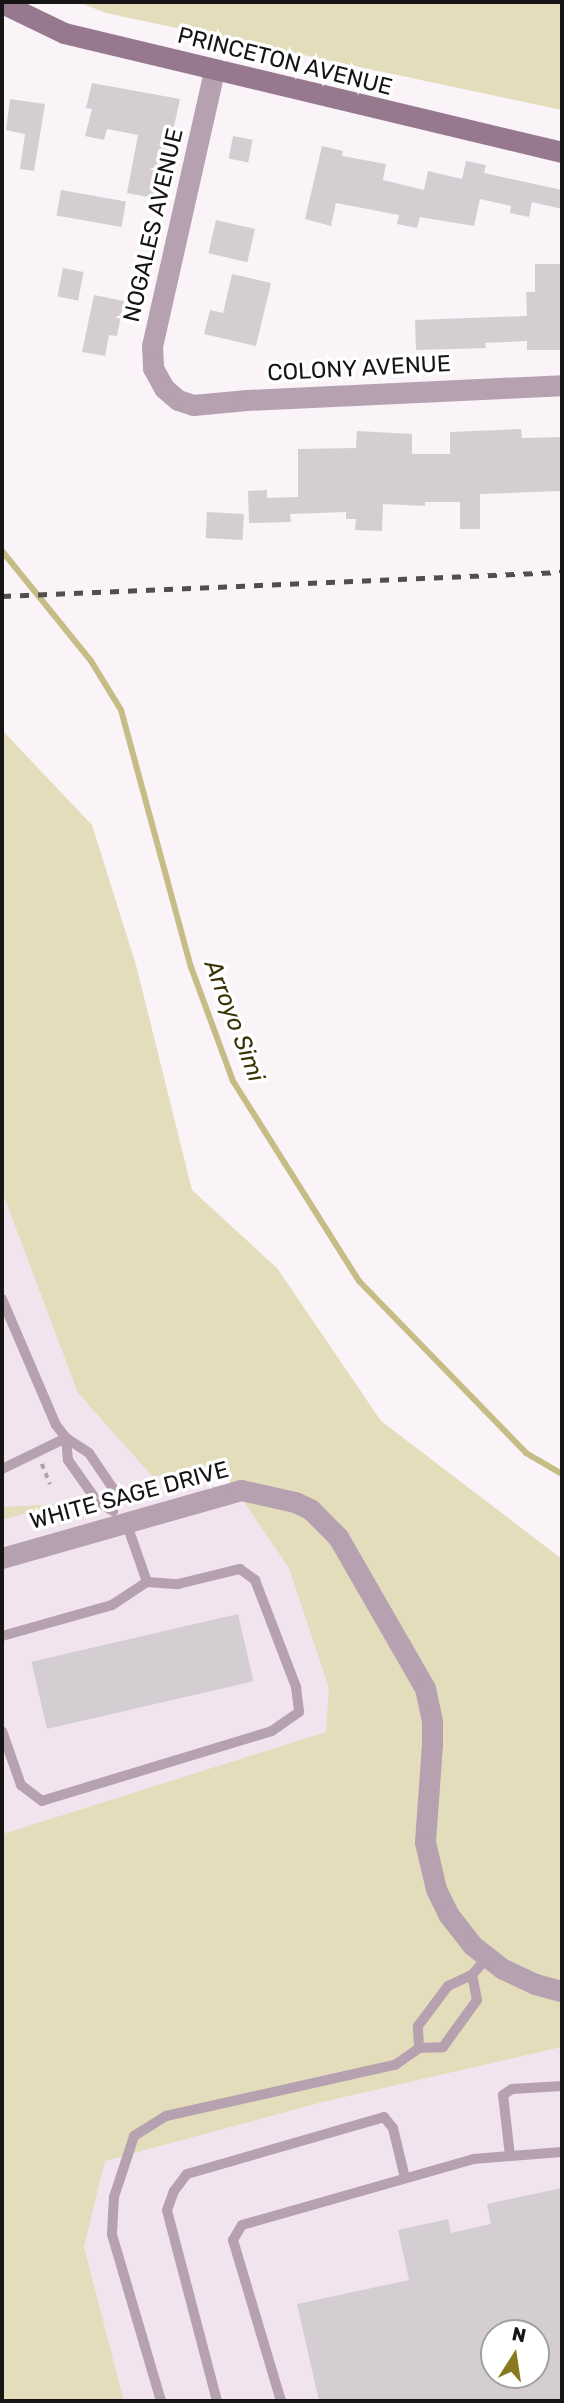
<!DOCTYPE html>
<style>
body{margin:0}
#map{position:relative;width:564px;height:2403px;overflow:hidden;background:#faf3f8;font-family:Rubik,sans-serif}
div>[style]{position:absolute}
.built>*{inset:0;background:#f2e4ee}
.green>*{inset:0;background:#e3ddbc}
.stream>*{height:6px;margin:-3px;padding:0 3px;transform-origin:3px;border-radius:3px;background:#c6bd86}
.building>*{inset:0;background:#d4ced3;transform-origin:0 0}
.path>*{height:3.5px;margin-top:-1.75px;transform-origin:0;background:repeating-linear-gradient(90deg,#aaa5a8 0 5px,transparent 0 10px)}
.lane>*{height:10px;margin:-5px;padding:0 5px;transform-origin:5px;border-radius:5px;background:#b6a1b1}
.street>*{height:21px;margin:-10.5px;padding:0 10.5px;transform-origin:10.5px;border-radius:10.5px;background:#b6a1b1}
.secondary>*{height:21px;margin:-10.5px;padding:0 10.5px;transform-origin:10.5px;border-radius:10.5px;background:#96788f}
.rail>*{height:5px;margin-top:-2.5px;transform-origin:0;background:repeating-linear-gradient(90deg,#524e50 0 9px,transparent 0 18px)}
span{translate:-50% -50%;white-space:nowrap;text-align:center;line-height:1.15;-webkit-text-stroke:7px #fff;paint-order:stroke}
.street-label{font-size:23px;color:#161415}
.water-label{font-size:24px;color:#3b3306;font-style:italic}
.frame{position:absolute;inset:0;border:4px solid #161415;pointer-events:none}
.north{position:absolute;left:480px;top:2319px;width:70px;height:70px;box-sizing:border-box;background:#fff;border:2px solid #a2a1a1;border-radius:50%;rotate:12deg;font-size:19px;font-weight:700;line-height:28px;text-align:center;color:#161415}
.north::after{content:'';display:block;margin:auto;width:24px;height:32px;background:#88791e;clip-path:polygon(50% 0,100% 100%,50% 72%,0 100%)}
</style>
<div id="map">
<div class="built">
<i style="clip-path:polygon(2px 1141px,152px 1453px,277px 1519px,343px 1731px,2px 1843px)"></i>
<i style="clip-path:polygon(evenodd,562px 2047px,562px 2401px,124px 2401px,84px 2247px,105px 2161px,323px 2102px,562px 2047px,494px 2333px,536px 2333px,536px 2375px,494px 2375px,494px 2333px)"></i>
</div>
<div class="green">
<i style="clip-path:polygon(78px 2px,562px 2px,562px 110px,106px 13px)"></i>
<i style="clip-path:polygon(2px 730px,92px 825px,136px 965px,192px 1190px,277px 1268px,381px 1421px,562px 1559px,562px 2047px,323px 2102px,105px 2161px,84px 2247px,124px 2401px,2px 2401px,2px 1831px,6px 1833px,326px 1732px,329px 1688px,289px 1568px,223px 1471px,152px 1476px,78px 1393px,2px 1191px)"></i>
<i style="clip-path:polygon(60px 1504px,2px 1520px,2px 1507px)"></i>
</div>
<div class="stream">
<i style="left:2px;top:551px;width:141px;rotate:51deg"></i>
<i style="left:91px;top:661px;width:57px;rotate:58.5deg"></i>
<i style="left:121px;top:710px;width:266px;rotate:74.8deg"></i>
<i style="left:191px;top:967px;width:121px;rotate:69.8deg"></i>
<i style="left:233px;top:1081px;width:236px;rotate:57.8deg"></i>
<i style="left:359px;top:1281px;width:240px;rotate:45.8deg"></i>
<i style="left:526px;top:1453px;width:42px;rotate:30.3deg"></i>
</div>
<div class="building">
<i style="clip-path:polygon(92px 83px,180px 99px,158px 199px,127px 193px,138px 135px,107px 129px,104px 140px,85px 136px,92px 109px,86px 108px)"></i>
<i style="clip-path:polygon(10px 99px,45px 104px,34px 171px,20px 169px,25px 134px,6px 130px)"></i>
<i style="left:233px;top:136px;width:20px;height:23px;rotate:11deg"></i>
<i style="clip-path:polygon(322px 146px,343px 151px,342px 156px,386px 164px,383px 180px,424px 190px,428px 171px,462px 179px,466px 161px,486px 165px,484px 173px,562px 190px,562px 209px,532px 202px,529px 217px,510px 213px,511px 206px,480px 199px,474px 226px,420px 217px,417px 228px,397px 224px,399px 215px,336px 203px,331px 226px,305px 219px)"></i>
<i style="left:61px;top:190px;width:66px;height:26px;rotate:10deg"></i>
<i style="left:216px;top:220px;width:40px;height:34px;rotate:13deg"></i>
<i style="clip-path:polygon(535px 264px,562px 264px,562px 350px,527px 350px,527px 341px,485px 343px,486px 348px,416px 350px,415px 320px,527px 316px,526px 292px,535px 292px)"></i>
<i style="left:63px;top:268px;width:21px;height:29px;rotate:11deg"></i>
<i style="clip-path:polygon(232px 274px,271px 283px,256px 346px,204px 334px,210px 310px,223px 313px)"></i>
<i style="clip-path:polygon(94px 295px,124px 301px,117px 336px,109px 335px,105px 356px,82px 352px)"></i>
<i style="clip-path:polygon(521px 429px,522px 438px,562px 437px,562px 491px,480px 494px,480px 529px,460px 529px,460px 502px,425px 502px,425px 506px,383px 504px,382px 531px,355px 530px,356px 519px,346px 519px,346px 512px,290px 514px,291px 522px,249px 523px,248px 491px,267px 490px,267px 498px,298px 497px,298px 449px,356px 448px,357px 431px,412px 434px,412px 454px,450px 454px,450px 432px)"></i>
<i style="left:207px;top:512px;width:37px;height:26px;rotate:3deg"></i>
<i style="left:238px;top:1614px;width:69px;height:212px;rotate:77deg"></i>
<i style="clip-path:polygon(evenodd,562px 2188px,562px 2401px,319px 2401px,297px 2304px,409px 2280px,398px 2230px,448px 2219px,451px 2233px,491px 2224px,487px 2204px,562px 2188px,494px 2333px,536px 2333px,536px 2375px,494px 2375px,494px 2333px)"></i>
</div>
<div class="path">
<i style="left:42px;top:1464px;width:22px;rotate:68deg"></i>
</div>
<div class="lane">
<i style="left:2px;top:1299px;width:137px;rotate:66.8deg"></i>
<i style="left:56px;top:1425px;width:16px;rotate:52deg"></i>
<i style="left:66px;top:1438px;width:27px;rotate:33deg"></i>
<i style="left:89px;top:1453px;width:48px;rotate:56deg"></i>
<i style="left:116px;top:1493px;width:17px;rotate:111deg"></i>
<i style="left:66px;top:1438px;width:22px;rotate:85deg"></i>
<i style="left:68px;top:1460px;width:50px;rotate:54.7deg"></i>
<i style="left:97px;top:1501px;width:19px;rotate:32deg"></i>
<i style="left:2px;top:1469px;width:71px;rotate:-25.8deg"></i>
<i style="left:126px;top:1522px;width:64px;rotate:70.7deg"></i>
<i style="left:2px;top:1636px;width:114px;rotate:-15.7deg"></i>
<i style="left:112px;top:1605px;width:42px;rotate:-33.3deg"></i>
<i style="left:147px;top:1582px;width:31px;rotate:4deg"></i>
<i style="left:178px;top:1584px;width:64px;rotate:-13.6deg"></i>
<i style="left:240px;top:1569px;width:19px;rotate:36deg"></i>
<i style="left:255px;top:1580px;width:115px;rotate:69deg"></i>
<i style="left:296px;top:1687px;width:25px;rotate:83deg"></i>
<i style="left:299px;top:1712px;width:33px;rotate:145deg"></i>
<i style="left:272px;top:1731px;width:240px;rotate:163.1deg"></i>
<i style="left:42px;top:1801px;width:26px;rotate:-143deg"></i>
<i style="left:21px;top:1785px;width:57px;rotate:-109.4deg"></i>
<i style="left:419px;top:2048px;width:22px;rotate:-93deg"></i>
<i style="left:418px;top:2026px;width:50px;rotate:-53.1deg"></i>
<i style="left:448px;top:1986px;width:26px;rotate:-25deg"></i>
<i style="left:472px;top:1975px;width:23px;rotate:-49deg"></i>
<i style="left:510px;top:2156px;width:61px;rotate:-96.5deg"></i>
<i style="left:503px;top:2095px;width:11px;rotate:-34deg"></i>
<i style="left:512px;top:2089px;width:50px;rotate:-3.4deg"></i>
<i style="left:161px;top:2401px;width:174px;rotate:-106.4deg"></i>
<i style="left:112px;top:2234px;width:37px;rotate:-87deg"></i>
<i style="left:114px;top:2197px;width:64px;rotate:-71.8deg"></i>
<i style="left:134px;top:2136px;width:38px;rotate:-32deg"></i>
<i style="left:166px;top:2116px;width:235px;rotate:-12.6deg"></i>
<i style="left:395px;top:2065px;width:29px;rotate:-35deg"></i>
<i style="left:419px;top:2048px;width:24px;rotate:-2deg"></i>
<i style="left:443px;top:2047px;width:58px;rotate:-54.1deg"></i>
<i style="left:477px;top:2000px;width:25px;rotate:-101deg"></i>
<i style="left:217px;top:2401px;width:197px;rotate:-104.7deg"></i>
<i style="left:167px;top:2210px;width:20px;rotate:-70deg"></i>
<i style="left:174px;top:2191px;width:21px;rotate:-53deg"></i>
<i style="left:187px;top:2174px;width:205px;rotate:-16.1deg"></i>
<i style="left:384px;top:2117px;width:14px;rotate:51deg"></i>
<i style="left:393px;top:2128px;width:51px;rotate:76.5deg"></i>
<i style="left:281px;top:2401px;width:168px;rotate:-106.6deg"></i>
<i style="left:233px;top:2240px;width:17px;rotate:-59deg"></i>
<i style="left:242px;top:2225px;width:240px;rotate:-15.9deg"></i>
<i style="left:473px;top:2159px;width:89px;rotate:-4.5deg"></i>
</div>
<div class="street">
<i style="left:214px;top:71px;width:282px;rotate:102.7deg"></i>
<i style="left:152px;top:346px;width:22px;rotate:87deg"></i>
<i style="left:153px;top:368px;width:23px;rotate:61deg"></i>
<i style="left:164px;top:388px;width:18px;rotate:41deg"></i>
<i style="left:178px;top:400px;width:16px;rotate:18deg"></i>
<i style="left:193px;top:405px;width:54px;rotate:-5.3deg"></i>
<i style="left:247px;top:400px;width:315px;rotate:-2.7deg"></i>
<i style="left:2px;top:1558px;width:248px;rotate:-15.9deg"></i>
<i style="left:241px;top:1490px;width:55px;rotate:12.5deg"></i>
<i style="left:295px;top:1502px;width:17px;rotate:25deg"></i>
<i style="left:310px;top:1509px;width:40px;rotate:45deg"></i>
<i style="left:338px;top:1537px;width:174px;rotate:60.1deg"></i>
<i style="left:425px;top:1688px;width:33px;rotate:78deg"></i>
<i style="left:432px;top:1720px;width:24px;rotate:90deg"></i>
<i style="left:432px;top:1744px;width:98px;rotate:94.1deg"></i>
<i style="left:425px;top:1842px;width:48px;rotate:76.8deg"></i>
<i style="left:436px;top:1889px;width:28px;rotate:64deg"></i>
<i style="left:448px;top:1914px;width:39px;rotate:52deg"></i>
<i style="left:472px;top:1945px;width:39px;rotate:38deg"></i>
<i style="left:503px;top:1969px;width:35px;rotate:25deg"></i>
<i style="left:535px;top:1984px;width:28px;rotate:15deg"></i>
</div>
<div class="secondary">
<i style="left:2px;top:3px;width:69px;rotate:25.8deg"></i>
<i style="left:64px;top:33px;width:512px;rotate:13.44deg"></i>
</div>
<div class="rail">
<i style="left:2px;top:596px;width:561px;rotate:-2.45deg"></i>
</div>
<div class="street-label">
<span style="left:285px;top:61px;rotate:14deg">PRINCETON AVENUE</span>
<span style="left:153px;top:225px;rotate:-77deg">NOGALES AVENUE</span>
<span style="left:359px;top:368px;rotate:-3deg">COLONY AVENUE</span>
<span style="left:129px;top:1495px;rotate:-15deg">WHITE SAGE DRIVE</span>
</div>
<div class="water-label">
<span style="left:234px;top:1021px;rotate:69deg">Arroyo Simi</span>
</div>
<div class="frame"></div>
<div class="north">N</div>
</div>
